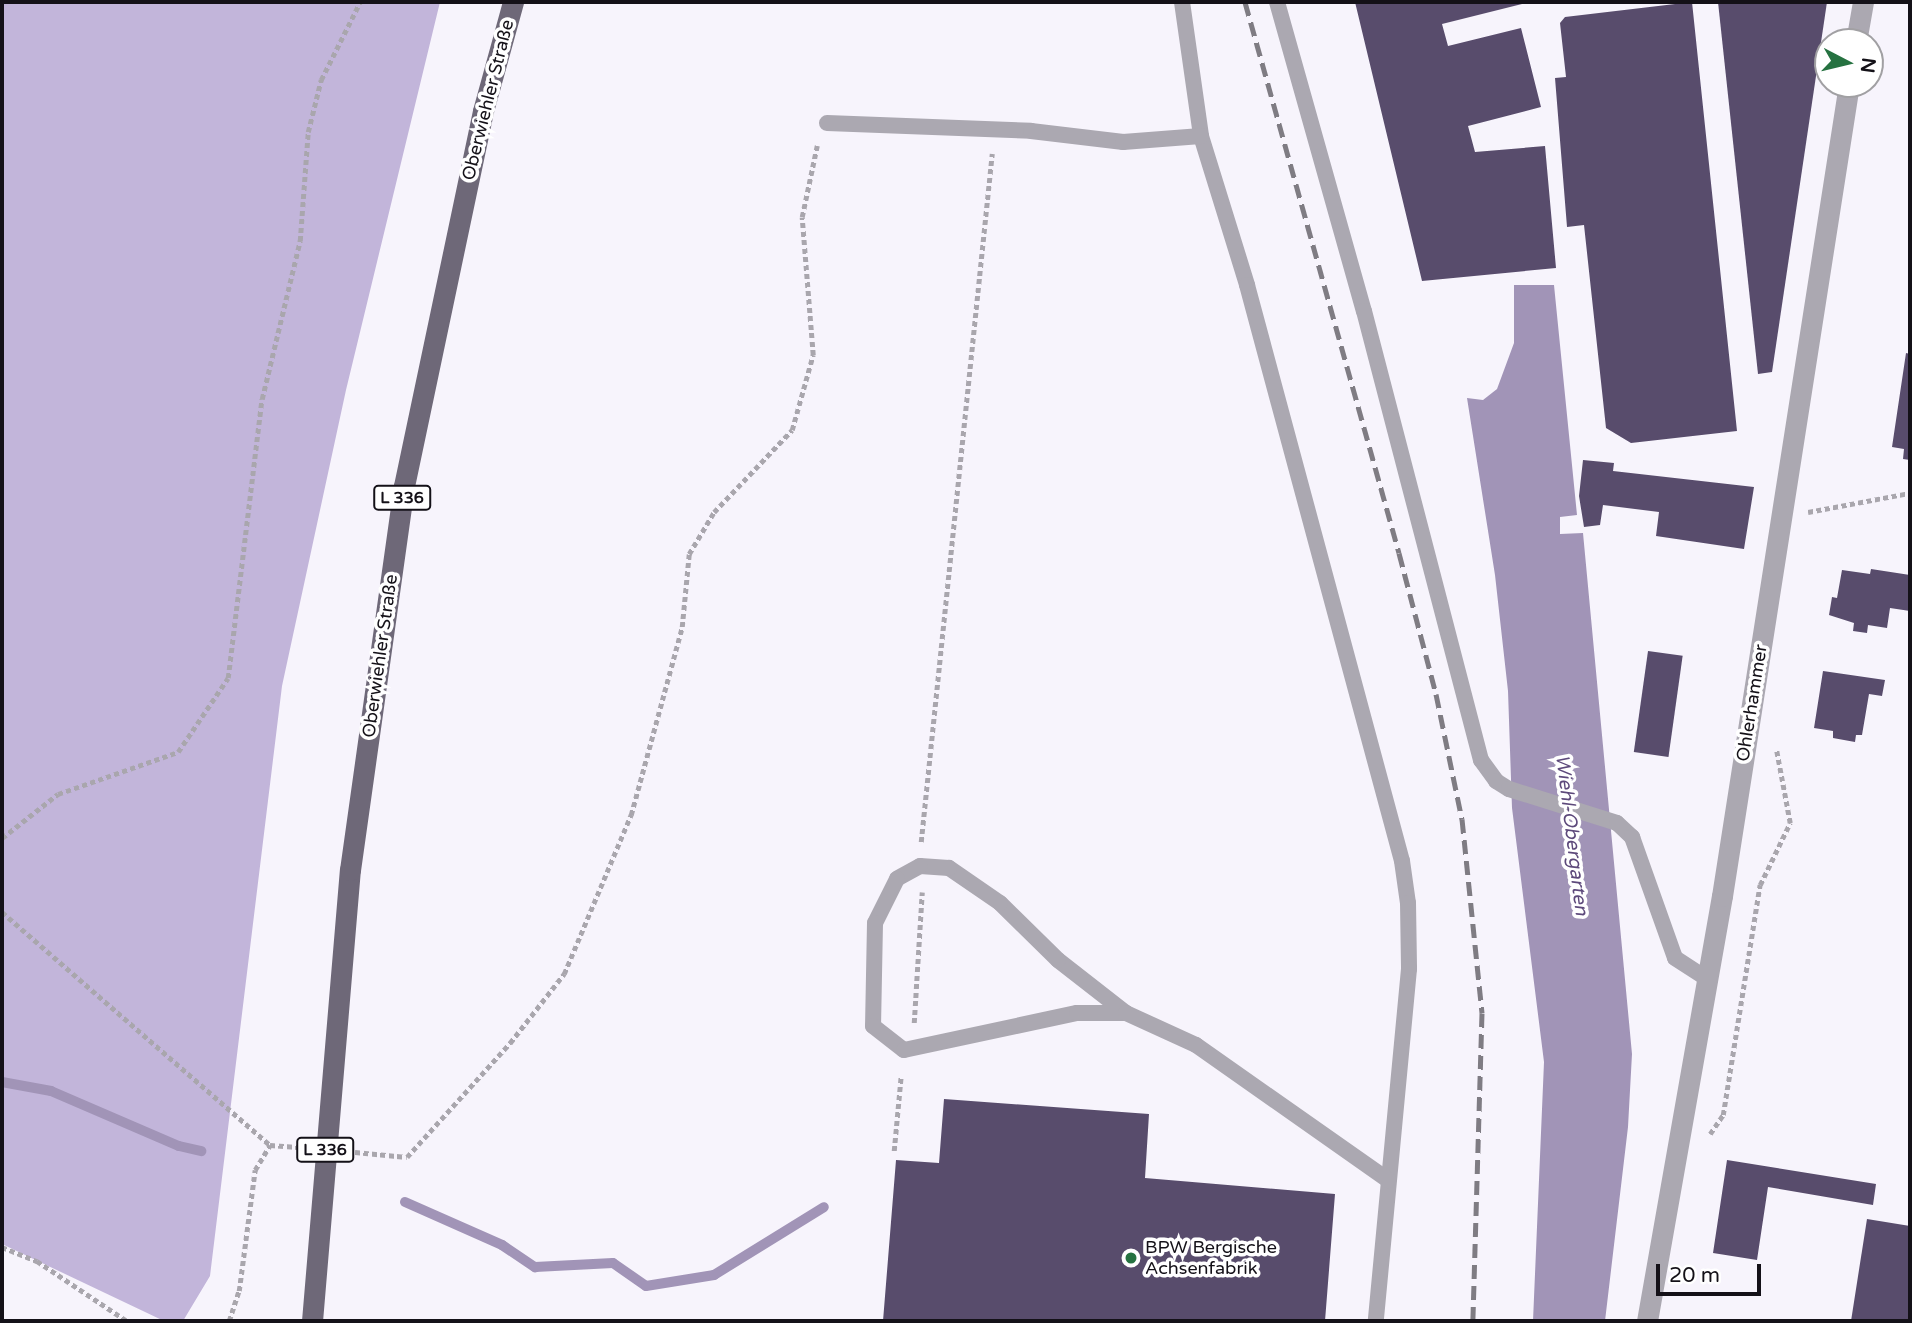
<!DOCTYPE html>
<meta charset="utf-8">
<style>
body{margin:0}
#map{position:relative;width:1912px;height:1323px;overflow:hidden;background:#f7f4fc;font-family:"Varela Round",sans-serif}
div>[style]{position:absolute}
.forest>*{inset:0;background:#c2b5da}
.water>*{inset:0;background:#a194b7}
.stream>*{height:10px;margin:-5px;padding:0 5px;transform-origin:5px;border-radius:5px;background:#a194b7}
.building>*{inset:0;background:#584c6c;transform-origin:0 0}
.path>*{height:4.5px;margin-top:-2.25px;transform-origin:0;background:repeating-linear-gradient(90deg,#a9a6ad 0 5px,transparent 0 8.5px)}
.service>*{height:16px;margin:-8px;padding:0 8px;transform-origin:8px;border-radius:8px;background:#aba8b1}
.tertiary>*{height:21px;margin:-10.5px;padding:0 10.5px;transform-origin:10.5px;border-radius:10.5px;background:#aba8b1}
.primary>*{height:21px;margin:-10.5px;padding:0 10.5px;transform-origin:10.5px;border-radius:10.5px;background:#6e6878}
.rail>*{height:5px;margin-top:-2.5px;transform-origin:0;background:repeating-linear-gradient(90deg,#7f7c83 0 14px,transparent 0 21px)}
.dots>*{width:19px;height:19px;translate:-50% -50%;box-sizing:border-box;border:4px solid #fff;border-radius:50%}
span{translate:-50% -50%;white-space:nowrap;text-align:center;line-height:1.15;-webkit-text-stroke:7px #fff;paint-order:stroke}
.shield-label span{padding:2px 5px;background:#fff;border:2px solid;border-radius:5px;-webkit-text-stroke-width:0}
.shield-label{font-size:16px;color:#141118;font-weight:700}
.street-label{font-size:18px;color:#141118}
.poi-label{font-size:18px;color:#141118}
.left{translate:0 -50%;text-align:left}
.water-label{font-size:19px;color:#5d497b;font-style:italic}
.frame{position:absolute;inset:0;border:4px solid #141118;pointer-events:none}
.north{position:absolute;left:1814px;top:28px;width:70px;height:70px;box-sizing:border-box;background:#fff;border:2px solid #a1a0a3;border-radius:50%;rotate:97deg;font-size:19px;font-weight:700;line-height:28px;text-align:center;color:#141118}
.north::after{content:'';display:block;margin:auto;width:24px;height:32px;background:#267241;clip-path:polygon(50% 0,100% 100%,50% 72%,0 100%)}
.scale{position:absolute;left:1656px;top:1264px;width:105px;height:32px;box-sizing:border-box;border:4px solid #141118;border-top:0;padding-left:9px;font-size:21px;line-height:24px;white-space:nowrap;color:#141118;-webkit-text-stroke:5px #fff;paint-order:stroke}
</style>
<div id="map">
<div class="forest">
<i style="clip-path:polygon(2px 2px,440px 2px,346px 390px,282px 686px,210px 1276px,183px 1321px,164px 1321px,2px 1244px)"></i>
</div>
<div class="water">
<i style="clip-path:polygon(1514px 285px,1554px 285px,1577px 515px,1560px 517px,1560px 534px,1583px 533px,1632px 1054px,1628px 1127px,1605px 1321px,1533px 1321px,1544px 1062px,1512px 808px,1508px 691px,1495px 575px,1467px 398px,1483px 400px,1497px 389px,1514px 343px)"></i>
</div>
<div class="stream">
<i style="left:2px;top:1082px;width:50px;rotate:10.4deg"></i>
<i style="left:51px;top:1091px;width:139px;rotate:23.3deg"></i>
<i style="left:179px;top:1146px;width:23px;rotate:13deg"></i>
<i style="left:405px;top:1202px;width:106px;rotate:23.9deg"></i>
<i style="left:502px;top:1245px;width:40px;rotate:34deg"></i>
<i style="left:535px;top:1267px;width:78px;rotate:-2.9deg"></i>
<i style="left:613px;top:1263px;width:40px;rotate:34.9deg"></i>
<i style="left:646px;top:1286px;width:69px;rotate:-9.2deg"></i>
<i style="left:714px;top:1275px;width:129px;rotate:-31.7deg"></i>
</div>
<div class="building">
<i style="clip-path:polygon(1355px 2px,1530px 2px,1442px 24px,1448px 46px,1521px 28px,1541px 107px,1468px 126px,1475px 152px,1545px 146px,1556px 268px,1422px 281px)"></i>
<i style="clip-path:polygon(1692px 2px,1737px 431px,1631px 443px,1606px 428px,1584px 225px,1567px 227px,1555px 78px,1566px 77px,1560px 23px,1565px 17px)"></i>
<i style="clip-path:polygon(1718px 2px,1827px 2px,1772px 372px,1758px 374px)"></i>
<i style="clip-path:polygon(1906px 353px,1910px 354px,1910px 460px,1903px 459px,1904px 449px,1892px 447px)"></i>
<i style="clip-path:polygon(1583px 460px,1614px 463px,1613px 471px,1754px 487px,1744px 549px,1656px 536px,1659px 512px,1603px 505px,1600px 525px,1584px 527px,1579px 496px)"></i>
<i style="clip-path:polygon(1871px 569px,1910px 575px,1910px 611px,1890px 608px,1887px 628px,1868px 625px,1867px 633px,1853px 631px,1854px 623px,1829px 615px,1832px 597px,1837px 598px,1842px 570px,1870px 574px)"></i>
<i style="left:1648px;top:651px;width:35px;height:102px;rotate:8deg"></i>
<i style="clip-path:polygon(1823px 671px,1885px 680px,1882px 696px,1869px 694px,1862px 735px,1856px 735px,1855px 742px,1833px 738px,1833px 731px,1814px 728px)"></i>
<i style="clip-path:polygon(944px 1099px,1149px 1114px,1145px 1178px,1335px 1194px,1325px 1321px,883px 1321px,896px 1160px,939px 1163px)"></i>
<i style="clip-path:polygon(1727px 1160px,1876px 1184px,1873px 1205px,1768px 1187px,1757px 1260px,1713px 1253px)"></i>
<i style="clip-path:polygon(1867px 1219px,1910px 1226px,1910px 1321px,1851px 1321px)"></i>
</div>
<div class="path">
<i style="left:1876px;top:77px;width:19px;rotate:-81deg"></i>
<i style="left:1808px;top:512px;width:104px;rotate:-10.6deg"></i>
<i style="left:2px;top:838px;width:71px;rotate:-38.2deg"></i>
<i style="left:58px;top:794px;width:127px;rotate:-19.3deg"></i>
<i style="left:178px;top:752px;width:89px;rotate:-56deg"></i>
<i style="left:228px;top:678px;width:281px;rotate:-83.1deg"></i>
<i style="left:262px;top:399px;width:163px;rotate:-76.5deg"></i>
<i style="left:300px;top:241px;width:109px;rotate:-85.8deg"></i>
<i style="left:308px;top:132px;width:54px;rotate:-76deg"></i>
<i style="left:321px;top:80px;width:87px;rotate:-63.4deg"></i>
<i style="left:921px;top:842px;width:692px;rotate:-84.11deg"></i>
<i style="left:2px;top:912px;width:355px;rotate:41deg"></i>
<i style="left:270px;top:1145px;width:31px;rotate:4deg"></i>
<i style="left:914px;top:1023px;width:131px;rotate:-86.5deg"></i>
<i style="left:1710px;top:1134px;width:23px;rotate:-56deg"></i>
<i style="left:1723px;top:1115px;width:233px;rotate:-80.9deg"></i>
<i style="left:1760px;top:885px;width:69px;rotate:-64.2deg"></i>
<i style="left:1790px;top:823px;width:76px;rotate:-100.6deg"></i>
<i style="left:894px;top:1151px;width:76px;rotate:-84.7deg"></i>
<i style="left:355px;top:1152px;width:52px;rotate:5.5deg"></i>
<i style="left:407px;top:1157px;width:154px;rotate:-47.9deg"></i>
<i style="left:510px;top:1043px;width:88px;rotate:-52deg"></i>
<i style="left:564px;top:974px;width:173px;rotate:-67.2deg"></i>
<i style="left:631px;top:815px;width:195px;rotate:-74.8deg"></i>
<i style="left:682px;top:627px;width:73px;rotate:-84.5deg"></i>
<i style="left:689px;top:554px;width:49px;rotate:-59.2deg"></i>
<i style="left:714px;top:512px;width:113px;rotate:-46.4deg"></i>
<i style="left:792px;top:430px;width:78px;rotate:-74.4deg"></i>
<i style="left:813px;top:355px;width:138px;rotate:-94.6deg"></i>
<i style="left:802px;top:217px;width:73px;rotate:-78.1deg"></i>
<i style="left:2px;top:1247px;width:38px;rotate:22deg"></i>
<i style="left:37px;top:1261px;width:108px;rotate:33.7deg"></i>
<i style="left:229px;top:1321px;width:32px;rotate:-72deg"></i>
<i style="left:239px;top:1291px;width:122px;rotate:-82.5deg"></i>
<i style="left:255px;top:1170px;width:29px;rotate:-59deg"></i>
</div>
<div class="service">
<i style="left:1182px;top:2px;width:135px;rotate:81.9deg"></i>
<i style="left:1201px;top:136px;width:156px;rotate:72.8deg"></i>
<i style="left:1247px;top:285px;width:596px;rotate:74.94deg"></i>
<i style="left:1402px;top:861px;width:42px;rotate:81.9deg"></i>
<i style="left:1408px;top:903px;width:66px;rotate:89.1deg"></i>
<i style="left:1409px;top:969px;width:354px;rotate:95.4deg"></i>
<i style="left:1277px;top:2px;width:321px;rotate:74.3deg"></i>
<i style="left:1364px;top:311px;width:464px;rotate:75.4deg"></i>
<i style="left:1481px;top:760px;width:26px;rotate:54deg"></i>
<i style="left:1496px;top:781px;width:15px;rotate:32deg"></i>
<i style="left:1509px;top:789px;width:113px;rotate:17.5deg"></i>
<i style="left:1617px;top:823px;width:21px;rotate:43deg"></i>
<i style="left:1632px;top:837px;width:128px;rotate:70.4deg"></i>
<i style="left:1675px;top:958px;width:37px;rotate:33deg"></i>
<i style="left:827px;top:123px;width:204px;rotate:2.2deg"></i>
<i style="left:1031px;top:131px;width:93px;rotate:6.8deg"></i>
<i style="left:1123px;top:142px;width:78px;rotate:-4.4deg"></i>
<i style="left:1126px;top:1013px;width:86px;rotate:-142.1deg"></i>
<i style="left:1058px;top:960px;width:81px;rotate:-135.5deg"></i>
<i style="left:1000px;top:903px;width:62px;rotate:-145.5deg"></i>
<i style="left:949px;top:868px;width:29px;rotate:-176deg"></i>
<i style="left:920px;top:866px;width:26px;rotate:151deg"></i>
<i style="left:897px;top:879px;width:49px;rotate:116.6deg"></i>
<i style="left:875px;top:923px;width:103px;rotate:91.1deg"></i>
<i style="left:873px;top:1026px;width:39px;rotate:38deg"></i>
<i style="left:904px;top:1050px;width:177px;rotate:-12.1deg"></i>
<i style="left:1077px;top:1013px;width:49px"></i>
<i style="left:1126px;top:1013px;width:77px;rotate:24.6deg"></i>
<i style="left:1196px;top:1045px;width:235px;rotate:35.1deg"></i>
</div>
<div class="tertiary">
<i style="left:1856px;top:42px;width:41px;rotate:-80.1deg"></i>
<i style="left:1647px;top:1321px;width:432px;rotate:-80deg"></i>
<i style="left:1722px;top:896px;width:822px;rotate:-81.11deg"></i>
</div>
<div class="primary">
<i style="left:312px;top:1321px;width:453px;rotate:-85.2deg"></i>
<i style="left:350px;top:870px;width:388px;rotate:-82deg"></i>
<i style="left:404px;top:486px;width:383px;rotate:-78.1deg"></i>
<i style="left:483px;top:111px;width:113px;rotate:-74.6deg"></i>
</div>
<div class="rail">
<i style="left:1245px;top:2px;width:572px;rotate:74.38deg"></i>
<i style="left:1399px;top:553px;width:146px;rotate:75.3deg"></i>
<i style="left:1436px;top:694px;width:128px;rotate:78.3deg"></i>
<i style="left:1462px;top:819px;width:195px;rotate:84.1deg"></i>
<i style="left:1482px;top:1013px;width:308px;rotate:91.7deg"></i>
</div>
<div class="dots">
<i style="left:1131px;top:1258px;background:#267241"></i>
</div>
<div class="shield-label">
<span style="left:402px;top:498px">L 336</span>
<span style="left:325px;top:1150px">L 336</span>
</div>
<div class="street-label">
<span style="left:488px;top:100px;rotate:-76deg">Oberwiehler Straße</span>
<span style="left:380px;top:656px;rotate:-82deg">Oberwiehler Straße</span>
<span style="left:1752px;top:703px;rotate:-81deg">Ohlerhammer</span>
</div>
<div class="poi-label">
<span class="left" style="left:1145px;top:1258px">BPW Bergische<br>Achsenfabrik</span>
</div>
<div class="water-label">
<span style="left:1571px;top:835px;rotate:83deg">Wiehl-Obergarten</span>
</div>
<div class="frame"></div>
<div class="north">N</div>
<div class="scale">20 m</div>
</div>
